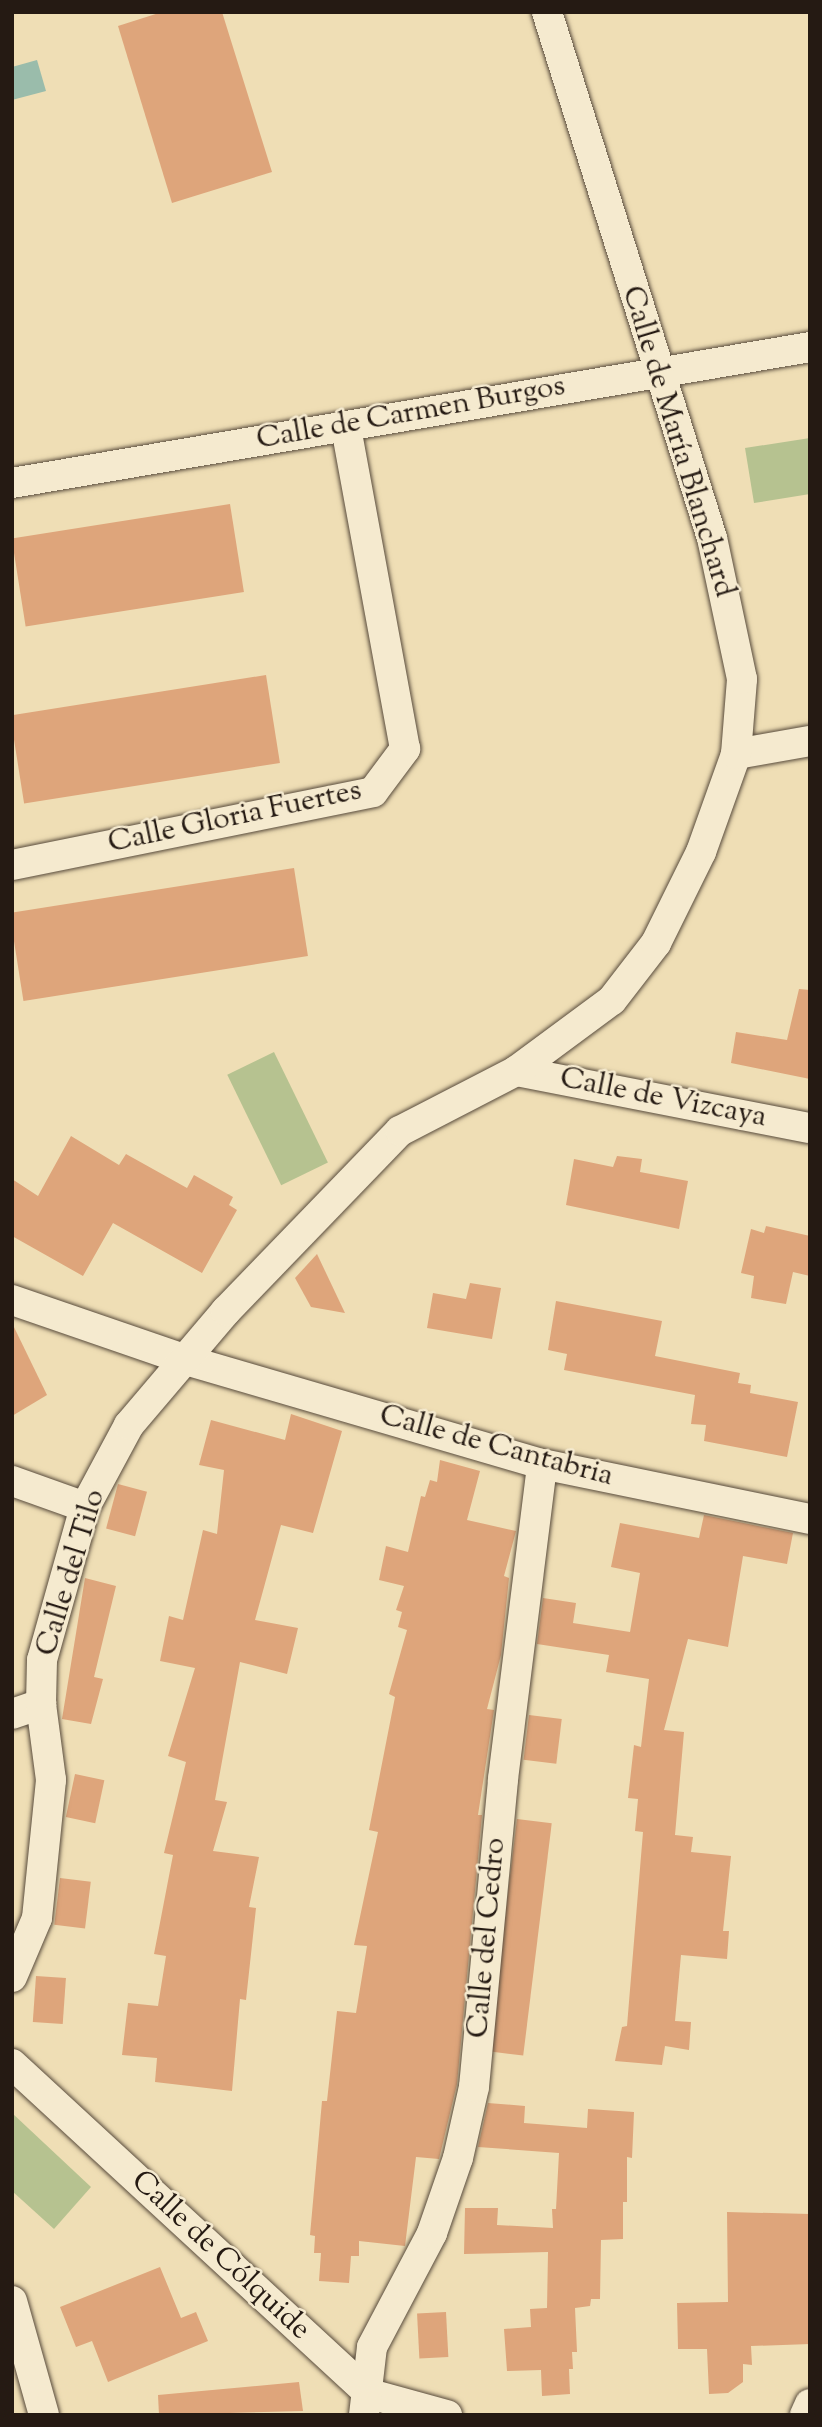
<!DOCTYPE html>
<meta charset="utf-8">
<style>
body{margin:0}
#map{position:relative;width:822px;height:2427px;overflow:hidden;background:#efdeb5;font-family:"Sorts Mill Goudy",serif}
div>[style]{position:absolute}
.green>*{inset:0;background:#b6c290;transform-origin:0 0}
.water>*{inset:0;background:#9abcab}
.building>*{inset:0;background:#dea57b;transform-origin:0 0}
.roads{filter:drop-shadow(0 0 2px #584b3c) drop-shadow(0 0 2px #584b3c)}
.street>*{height:30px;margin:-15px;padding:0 15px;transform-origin:15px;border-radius:15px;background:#f5eacf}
span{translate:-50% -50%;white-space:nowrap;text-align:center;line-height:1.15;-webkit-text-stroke:5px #f5eacf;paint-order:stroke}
.street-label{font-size:30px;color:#251a13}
.frame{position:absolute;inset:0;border:14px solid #251a13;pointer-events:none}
</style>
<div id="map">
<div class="green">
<i style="clip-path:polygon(810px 438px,810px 494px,754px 503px,745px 448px)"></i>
<i style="left:274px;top:1052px;width:123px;height:52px;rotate:64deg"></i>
<i style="clip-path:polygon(12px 2113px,91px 2187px,54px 2229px,12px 2191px)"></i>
</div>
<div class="water">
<i style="clip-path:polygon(37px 60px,46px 91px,12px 100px,12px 67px)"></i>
</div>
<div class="building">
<i style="clip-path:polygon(162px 12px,222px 12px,272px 172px,172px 203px,118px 26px)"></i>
<i style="left:230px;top:504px;width:89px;height:221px;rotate:81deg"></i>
<i style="left:266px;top:675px;width:89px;height:259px;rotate:81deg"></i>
<i style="left:294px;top:868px;width:89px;height:288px;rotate:81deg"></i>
<i style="clip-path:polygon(799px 989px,810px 990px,810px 1079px,731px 1063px,736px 1032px,787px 1040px)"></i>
<i style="clip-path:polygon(71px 1136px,119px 1165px,126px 1154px,187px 1188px,194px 1175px,233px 1197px,229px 1205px,237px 1210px,202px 1273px,113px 1223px,83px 1276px,12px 1236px,12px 1179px,38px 1196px)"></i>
<i style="clip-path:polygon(617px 1156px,642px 1159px,640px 1172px,688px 1181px,679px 1229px,566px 1205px,574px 1159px,613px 1167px)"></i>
<i style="clip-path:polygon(766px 1226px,810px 1236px,810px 1276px,793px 1272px,786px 1304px,751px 1298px,754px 1276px,741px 1273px,751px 1229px,764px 1233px)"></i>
<i style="clip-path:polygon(317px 1254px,345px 1313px,311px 1307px,295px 1278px)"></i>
<i style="clip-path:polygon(470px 1283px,501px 1288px,492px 1339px,427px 1328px,433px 1293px,466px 1299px)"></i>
<i style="clip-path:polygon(556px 1301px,662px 1321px,655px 1356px,740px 1373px,738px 1383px,751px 1385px,750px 1393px,798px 1402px,787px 1457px,704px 1441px,706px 1425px,691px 1424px,695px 1395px,564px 1370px,567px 1354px,548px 1350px)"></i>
<i style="clip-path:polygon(12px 1323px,47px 1395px,12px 1416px)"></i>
<i style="clip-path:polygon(291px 1414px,342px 1431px,313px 1533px,281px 1525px,255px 1620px,298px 1628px,287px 1674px,240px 1662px,215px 1800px,227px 1802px,213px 1851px,259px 1857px,249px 1907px,256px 1908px,246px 2000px,240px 1999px,232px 2091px,155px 2082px,157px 2058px,122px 2055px,128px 2003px,158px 2006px,166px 1956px,154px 1954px,173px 1855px,164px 1853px,186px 1762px,168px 1756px,195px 1668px,160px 1661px,169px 1616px,183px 1620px,203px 1530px,217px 1534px,224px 1470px,199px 1465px,211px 1420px,285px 1440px)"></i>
<i style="clip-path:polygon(440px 1460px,480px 1471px,467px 1520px,516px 1531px,504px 1576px,509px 1578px,501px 1655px,487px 1709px,494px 1710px,478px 1815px,482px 1815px,457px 2084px,439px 2159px,416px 2157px,405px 2246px,359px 2241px,359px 2256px,351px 2256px,349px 2283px,319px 2281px,321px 2253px,314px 2253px,315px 2236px,310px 2235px,322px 2101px,327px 2101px,337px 2011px,356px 2013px,367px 1946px,354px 1945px,378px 1832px,369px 1830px,395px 1697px,389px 1694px,407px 1630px,398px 1627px,402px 1612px,396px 1610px,404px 1586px,379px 1580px,386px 1546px,408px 1552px,421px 1496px,425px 1497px,430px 1480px,437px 1482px)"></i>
<i style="left:118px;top:1484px;width:30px;height:46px;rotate:15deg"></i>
<i style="clip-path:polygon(704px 1515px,793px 1533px,787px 1564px,743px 1556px,728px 1647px,688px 1639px,664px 1730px,684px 1732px,675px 1835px,693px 1837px,691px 1852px,731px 1856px,723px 1931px,729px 1931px,727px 1959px,681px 1955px,675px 2021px,691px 2022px,689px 2050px,665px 2046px,662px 2065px,615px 2061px,622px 2027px,627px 2026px,643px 1832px,635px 1831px,638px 1799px,628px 1798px,634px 1745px,641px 1747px,649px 1679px,606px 1672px,609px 1655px,537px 1644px,543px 1598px,576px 1603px,573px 1623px,630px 1632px,640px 1573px,611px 1567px,620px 1523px,699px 1538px)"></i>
<i style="clip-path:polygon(85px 1578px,116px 1586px,94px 1677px,103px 1679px,91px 1724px,62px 1719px)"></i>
<i style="left:529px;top:1715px;width:33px;height:45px;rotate:7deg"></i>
<i style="left:75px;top:1774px;width:30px;height:44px;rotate:12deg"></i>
<i style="left:517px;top:1819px;width:35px;height:234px;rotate:7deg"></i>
<i style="left:60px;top:1878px;width:31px;height:47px;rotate:7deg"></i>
<i style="left:36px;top:1976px;width:30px;height:46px;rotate:4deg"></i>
<i style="clip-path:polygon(488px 2103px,525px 2106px,524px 2123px,587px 2128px,588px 2109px,634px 2112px,632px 2158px,627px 2157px,627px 2202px,623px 2202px,623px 2239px,601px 2240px,600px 2299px,591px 2299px,590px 2306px,575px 2308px,577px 2352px,572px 2352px,573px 2369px,569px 2369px,570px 2394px,542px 2396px,541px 2370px,507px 2371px,504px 2329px,531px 2327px,530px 2309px,547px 2308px,548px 2252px,464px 2254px,465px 2208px,498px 2208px,497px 2225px,553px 2228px,552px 2209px,556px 2209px,559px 2153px,478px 2147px)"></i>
<i style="clip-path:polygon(727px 2212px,810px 2214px,810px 2344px,751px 2346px,752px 2365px,743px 2364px,743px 2382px,728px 2393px,709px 2394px,707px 2349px,678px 2349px,677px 2303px,728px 2302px)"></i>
<i style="clip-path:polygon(160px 2267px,181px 2318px,196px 2312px,208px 2341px,108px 2382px,92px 2341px,76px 2347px,60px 2307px)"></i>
<i style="left:446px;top:2312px;width:45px;height:29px;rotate:87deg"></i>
<i style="clip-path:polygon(299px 2382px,303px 2411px,159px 2415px,158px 2395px)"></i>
</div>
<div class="roads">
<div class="street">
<i style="left:12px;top:483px;width:810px;rotate:-9.67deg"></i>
<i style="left:736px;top:754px;width:75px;rotate:-10deg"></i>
<i style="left:12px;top:865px;width:368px;rotate:-11.4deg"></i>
<i style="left:373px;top:792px;width:54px;rotate:-53.3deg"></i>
<i style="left:405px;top:749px;width:328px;rotate:-100.4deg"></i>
<i style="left:516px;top:1071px;width:299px;rotate:11deg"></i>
<i style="left:12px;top:1300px;width:184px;rotate:19deg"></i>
<i style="left:186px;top:1360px;width:371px;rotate:16.3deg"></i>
<i style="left:542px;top:1464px;width:274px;rotate:11.6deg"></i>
<i style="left:12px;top:1481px;width:77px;rotate:19.6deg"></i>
<i style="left:12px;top:1714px;width:31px;rotate:-19deg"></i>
<i style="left:12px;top:1977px;width:64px;rotate:-67deg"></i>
<i style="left:37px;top:1918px;width:139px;rotate:-84.2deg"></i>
<i style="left:51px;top:1780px;width:77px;rotate:-97.5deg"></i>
<i style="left:41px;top:1704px;width:44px;rotate:-88.7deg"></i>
<i style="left:42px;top:1660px;width:159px;rotate:-74.3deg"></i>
<i style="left:85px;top:1507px;width:93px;rotate:-61.8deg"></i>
<i style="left:129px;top:1425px;width:150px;rotate:-49.6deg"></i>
<i style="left:226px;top:1311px;width:250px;rotate:-46deg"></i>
<i style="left:400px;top:1131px;width:131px;rotate:-27.3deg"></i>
<i style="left:516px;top:1071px;width:119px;rotate:-36.5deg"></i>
<i style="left:612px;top:1000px;width:72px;rotate:-52.3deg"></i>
<i style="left:656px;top:943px;width:102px;rotate:-63.7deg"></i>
<i style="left:701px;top:852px;width:104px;rotate:-70.3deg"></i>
<i style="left:736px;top:754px;width:75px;rotate:-85.4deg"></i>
<i style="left:742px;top:679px;width:144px;rotate:-102deg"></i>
<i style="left:712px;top:538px;width:551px;rotate:-107.42deg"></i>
<i style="left:12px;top:2064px;width:487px;rotate:42.7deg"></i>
<i style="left:370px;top:2394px;width:80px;rotate:15.3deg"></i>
<i style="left:12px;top:2301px;width:118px;rotate:74.3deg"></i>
<i style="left:364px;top:2415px;width:68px;rotate:-83.3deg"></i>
<i style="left:372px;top:2347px;width:129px;rotate:-62.2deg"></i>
<i style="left:432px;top:2233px;width:79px;rotate:-70.9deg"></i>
<i style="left:458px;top:2158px;width:73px;rotate:-77.3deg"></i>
<i style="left:474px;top:2087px;width:309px;rotate:-84.6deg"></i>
<i style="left:503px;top:1779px;width:317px;rotate:-82.9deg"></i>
<i style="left:805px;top:2415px;width:12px;rotate:-66deg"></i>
</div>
</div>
<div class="street-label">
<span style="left:411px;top:414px;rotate:-10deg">Calle de Carmen Burgos</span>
<span style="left:677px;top:442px;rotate:73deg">Calle de María Blanchard</span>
<span style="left:235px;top:818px;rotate:-12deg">Calle Gloria Fuertes</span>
<span style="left:663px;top:1099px;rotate:11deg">Calle de Vizcaya</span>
<span style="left:496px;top:1447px;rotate:15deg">Calle de Cantabria</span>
<span style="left:72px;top:1573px;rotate:-73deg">Calle del Tilo</span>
<span style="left:488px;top:1938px;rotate:-85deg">Calle del Cedro</span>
<span style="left:220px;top:2256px;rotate:43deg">Calle de Cólquide</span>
</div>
<div class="frame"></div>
</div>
